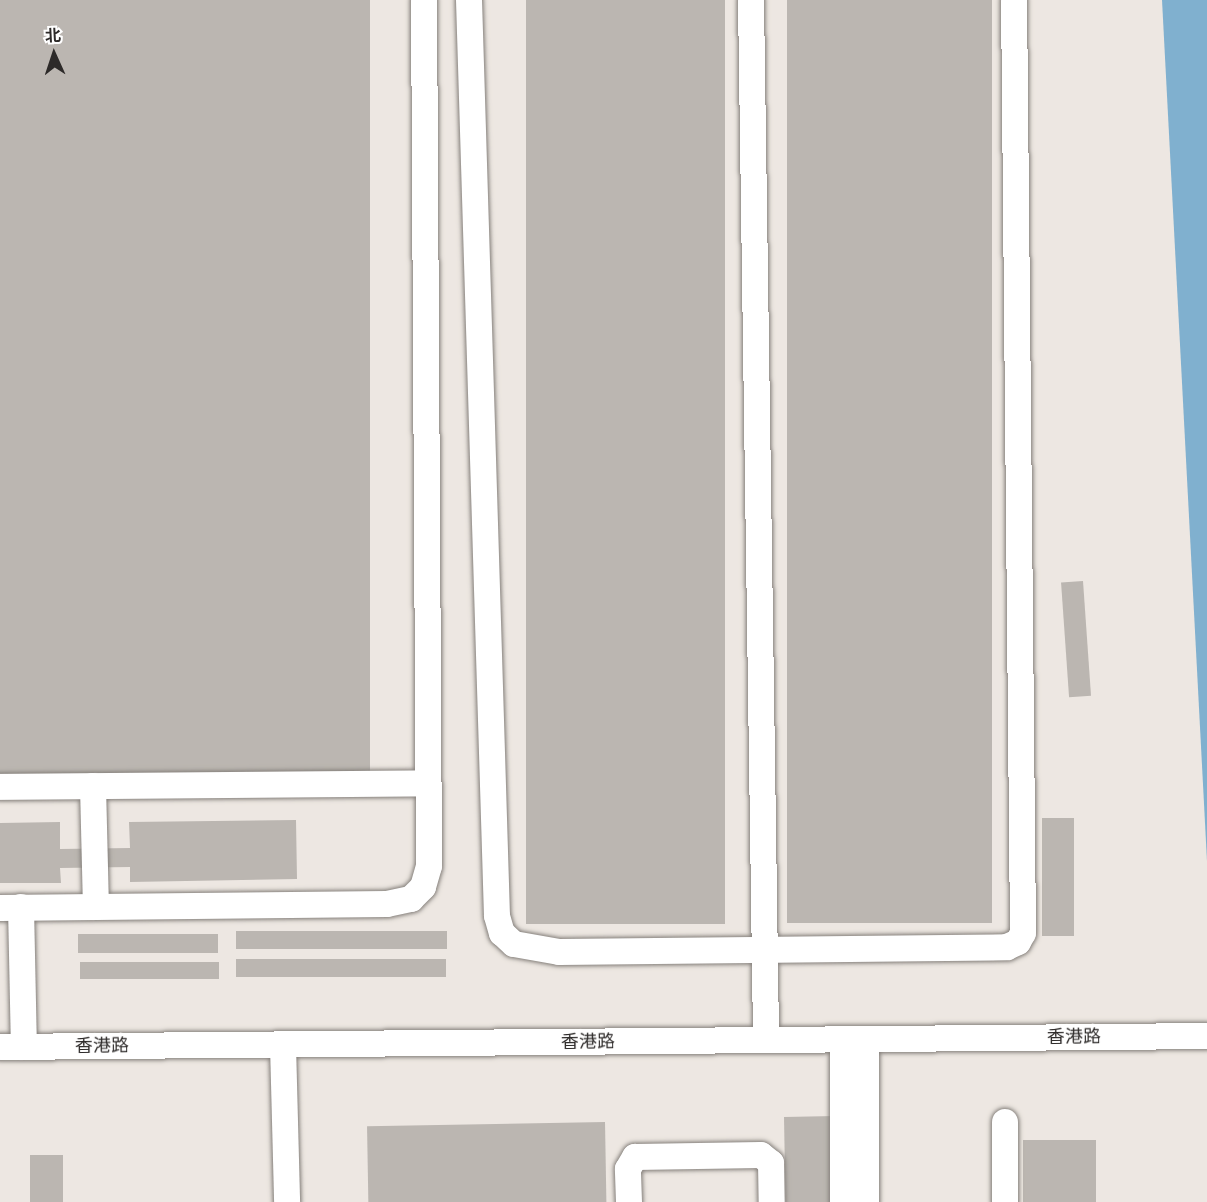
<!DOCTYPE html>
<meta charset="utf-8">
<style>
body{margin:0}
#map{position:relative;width:1207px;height:1202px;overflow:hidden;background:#ede7e2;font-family:Rubik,"Noto Sans SC",sans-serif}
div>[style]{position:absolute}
.water>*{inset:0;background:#80b0cf}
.building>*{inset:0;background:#bbb6b1;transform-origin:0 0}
.roads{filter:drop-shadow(0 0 2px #85807b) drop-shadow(0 0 2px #85807b)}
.minor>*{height:26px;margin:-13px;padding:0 13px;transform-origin:13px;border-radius:13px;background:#fff}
span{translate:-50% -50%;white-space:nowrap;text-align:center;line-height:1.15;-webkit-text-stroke:6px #fff;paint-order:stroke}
.street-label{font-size:18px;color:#2d2a29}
.north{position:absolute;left:24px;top:24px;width:60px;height:60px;-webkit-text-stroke:4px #fff;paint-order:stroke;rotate:357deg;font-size:16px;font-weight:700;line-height:24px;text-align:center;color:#2d2a29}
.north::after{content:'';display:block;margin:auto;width:21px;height:27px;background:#2d2a29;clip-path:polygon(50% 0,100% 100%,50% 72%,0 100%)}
</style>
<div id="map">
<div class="water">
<i style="clip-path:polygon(1162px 0,1207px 0,1207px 861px)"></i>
</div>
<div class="building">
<i style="left:0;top:0;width:370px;height:778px"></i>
<i style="left:526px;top:0;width:199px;height:924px"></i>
<i style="left:787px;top:0;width:205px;height:923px"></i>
<i style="left:1083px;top:581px;width:115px;height:22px;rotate:86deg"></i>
<i style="left:1042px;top:818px;width:32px;height:118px"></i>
<i style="clip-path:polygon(296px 820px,297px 879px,130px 882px,130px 867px,60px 868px,61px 883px,0 883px,0 823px,60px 822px,60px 849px,130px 848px,129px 822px)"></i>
<i style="left:447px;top:931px;width:18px;height:211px;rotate:90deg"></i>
<i style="left:218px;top:934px;width:19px;height:140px;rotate:90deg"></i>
<i style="left:446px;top:959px;width:18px;height:210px;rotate:90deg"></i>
<i style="left:219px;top:962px;width:17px;height:139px;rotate:90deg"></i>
<i style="left:835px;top:1116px;width:86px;height:51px;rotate:89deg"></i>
<i style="left:605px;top:1122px;width:80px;height:238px;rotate:89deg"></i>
<i style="left:1096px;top:1140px;width:62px;height:73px;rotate:90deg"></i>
<i style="left:30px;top:1155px;width:33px;height:47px"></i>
</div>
<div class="roads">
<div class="minor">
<i style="left:469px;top:0;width:916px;rotate:88.25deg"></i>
<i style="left:497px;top:916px;width:18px;rotate:74deg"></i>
<i style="left:502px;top:933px;width:16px;rotate:43deg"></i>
<i style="left:514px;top:944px;width:46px;rotate:10.1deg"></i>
<i style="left:559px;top:952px;width:448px;rotate:-0.6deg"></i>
<i style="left:1007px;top:947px;width:12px;rotate:-24deg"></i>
<i style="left:1018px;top:942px;width:10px;rotate:-61deg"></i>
<i style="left:1023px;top:933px;width:933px;rotate:-90.55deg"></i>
<i style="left:751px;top:0;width:1040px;rotate:89.17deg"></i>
<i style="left:93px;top:786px;width:121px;rotate:88.6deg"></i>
<i style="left:0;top:787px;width:428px;rotate:-0.5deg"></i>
<i style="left:21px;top:907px;width:140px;rotate:88.8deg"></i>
<i style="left:0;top:908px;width:387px;rotate:-0.6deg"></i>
<i style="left:387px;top:904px;width:25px;rotate:-12deg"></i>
<i style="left:411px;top:899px;width:17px;rotate:-45deg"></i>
<i style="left:423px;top:887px;width:22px;rotate:-74deg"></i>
<i style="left:429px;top:866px;width:866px;rotate:-90.33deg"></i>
<i style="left:843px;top:1039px;width:163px;rotate:90deg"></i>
<i style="left:866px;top:1039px;width:163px;rotate:90deg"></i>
<i style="left:283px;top:1045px;width:157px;rotate:88.5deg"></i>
<i style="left:0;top:1047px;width:1207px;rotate:-0.52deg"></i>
<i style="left:1005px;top:1122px;width:80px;rotate:90deg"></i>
<i style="left:629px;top:1202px;width:33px;rotate:-92deg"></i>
<i style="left:628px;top:1169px;width:14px;rotate:-60deg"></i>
<i style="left:635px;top:1157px;width:126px;rotate:-0.9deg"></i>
<i style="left:761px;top:1155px;width:13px;rotate:39deg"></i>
<i style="left:771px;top:1163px;width:39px;rotate:89deg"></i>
</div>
</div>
<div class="street-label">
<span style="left:1074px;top:1037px;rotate:-1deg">香港路</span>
<span style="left:588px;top:1042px;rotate:-1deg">香港路</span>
<span style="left:102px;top:1046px;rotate:-1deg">香港路</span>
</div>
<div class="north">北</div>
</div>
